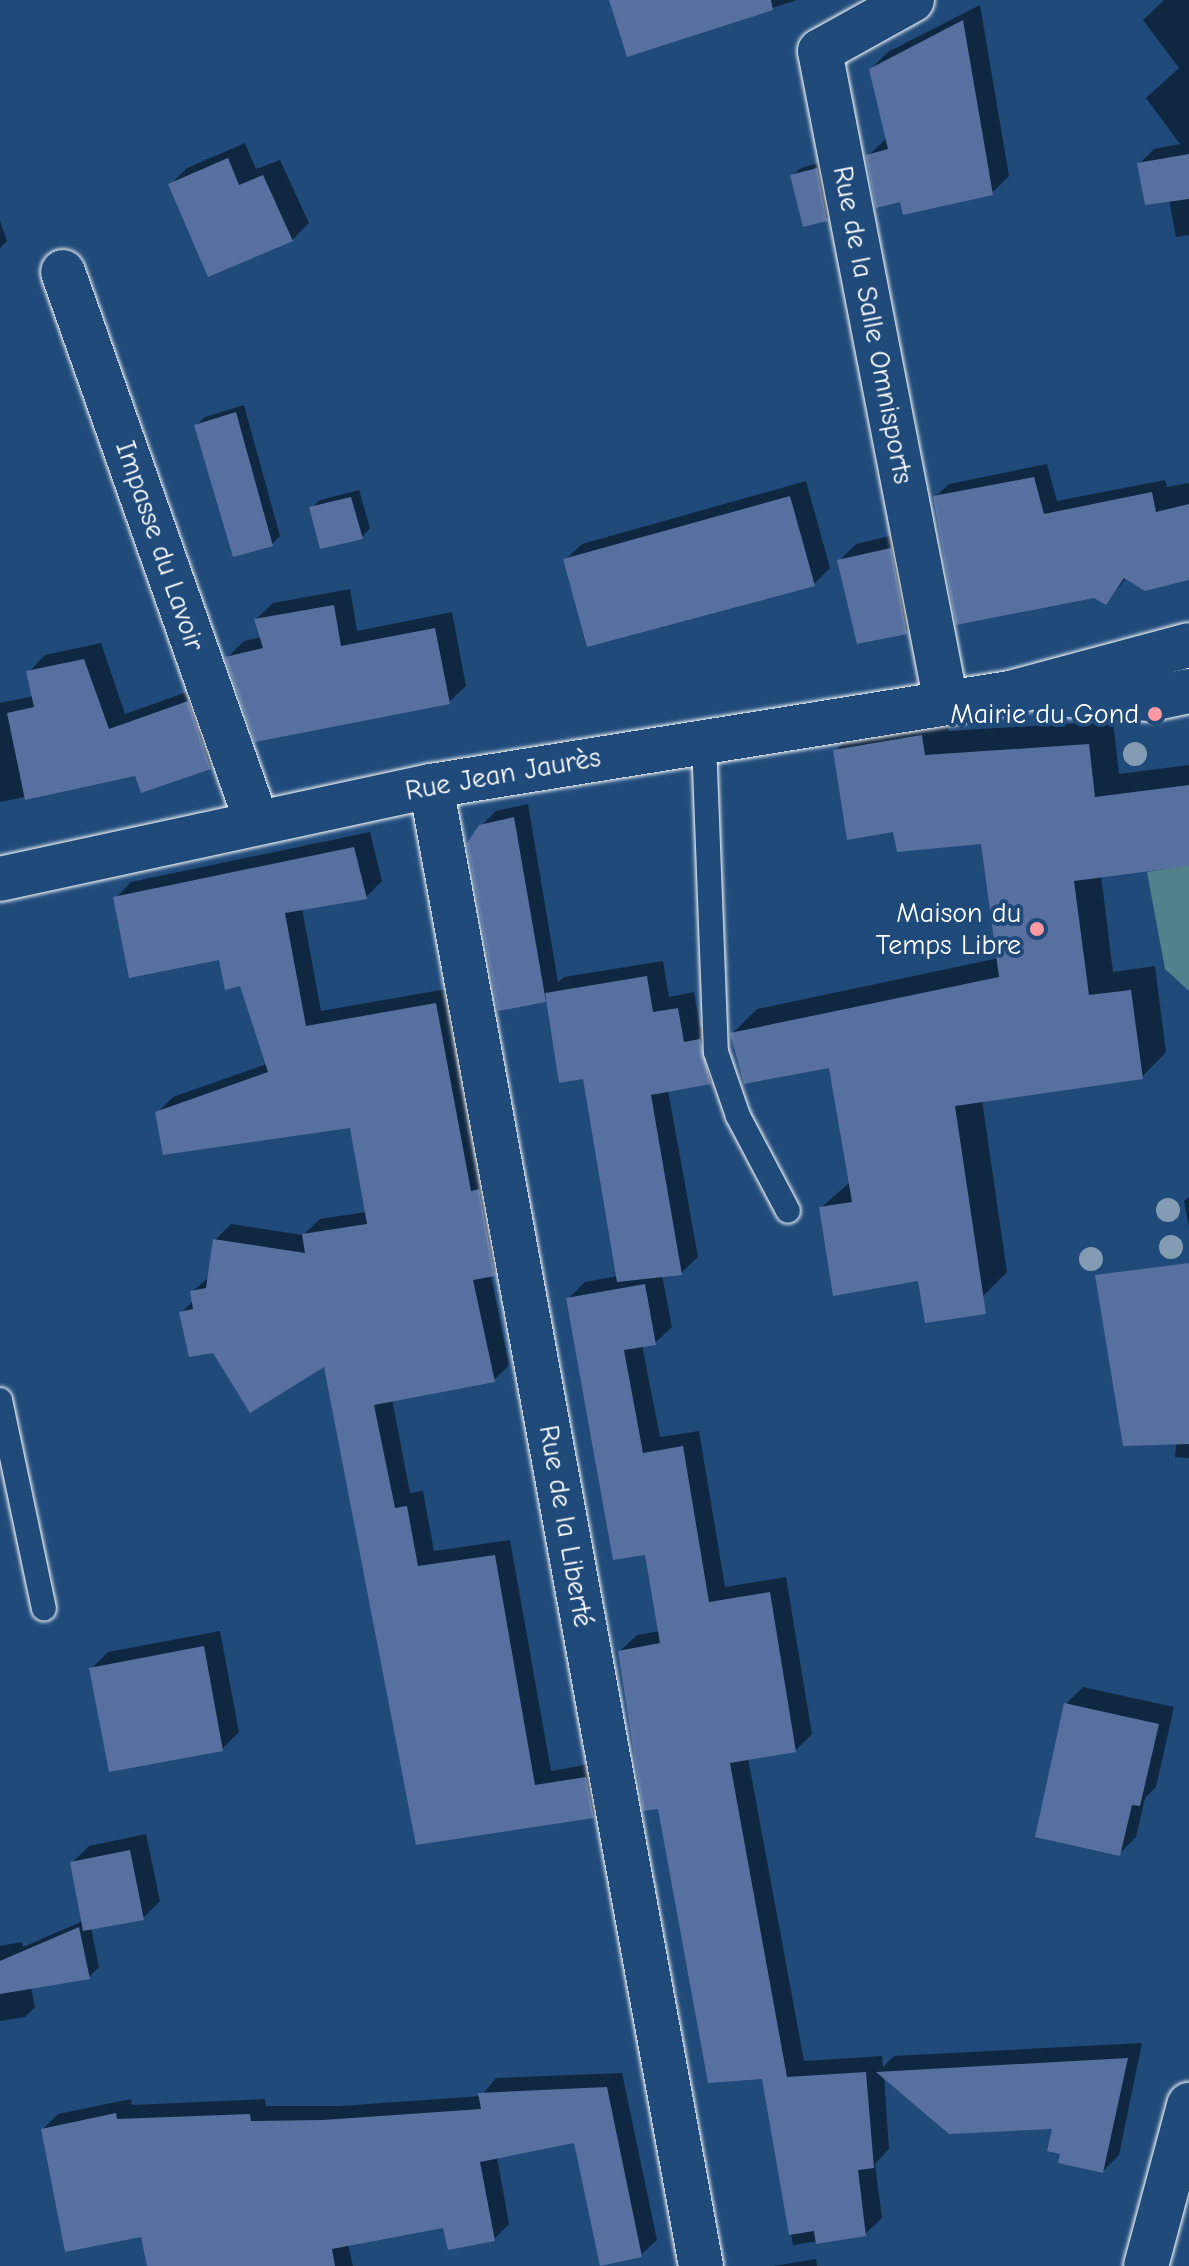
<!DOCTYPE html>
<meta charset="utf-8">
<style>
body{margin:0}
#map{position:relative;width:1189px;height:2266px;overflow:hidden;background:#1f4a7a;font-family:"Comic Neue",sans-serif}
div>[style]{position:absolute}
.green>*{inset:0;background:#51818b}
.shadow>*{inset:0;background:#0007}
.building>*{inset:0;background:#5770a0}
.roads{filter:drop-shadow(0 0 2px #fff) drop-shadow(0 0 2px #fff)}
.service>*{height:24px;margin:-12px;padding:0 12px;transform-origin:12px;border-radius:12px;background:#1f4a7a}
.minor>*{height:44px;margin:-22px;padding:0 22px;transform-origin:22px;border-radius:22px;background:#1f4a7a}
.tertiary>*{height:44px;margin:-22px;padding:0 22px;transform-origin:22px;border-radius:22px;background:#1f4a7a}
.trees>*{width:24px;height:24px;margin:-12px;border-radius:50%;background:#839cb3}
.dots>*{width:22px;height:22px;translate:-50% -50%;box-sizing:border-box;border:4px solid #1f4a7a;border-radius:50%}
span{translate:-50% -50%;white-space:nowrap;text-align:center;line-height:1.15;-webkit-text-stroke:8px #1f4a7a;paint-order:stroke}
.street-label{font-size:28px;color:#fff}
.poi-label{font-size:28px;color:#fff}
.right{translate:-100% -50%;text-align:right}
</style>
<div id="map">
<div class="green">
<i style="clip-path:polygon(1189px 865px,1189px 991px,1165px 969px,1147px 872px)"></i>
</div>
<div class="shadow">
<i style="clip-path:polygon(611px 0,797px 0,628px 54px)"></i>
<i style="clip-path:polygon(1164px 0,1189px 0,1189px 235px,1176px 237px,1169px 200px,1139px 164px,1154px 149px,1180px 144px,1146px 98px,1179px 68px,1143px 20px)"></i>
<i style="clip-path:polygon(980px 5px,1009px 176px,992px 193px,901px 199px,868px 156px,887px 138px,871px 69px,888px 52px)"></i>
<i style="clip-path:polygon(245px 143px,256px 169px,280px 160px,309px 223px,292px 240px,170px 185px,187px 168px)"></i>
<i style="clip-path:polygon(825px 161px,835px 210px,826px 219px,792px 176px,801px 168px)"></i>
<i style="clip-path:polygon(0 221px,7px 241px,0 248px)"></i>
<i style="clip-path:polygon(244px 405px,280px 536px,272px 544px,196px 425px,205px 417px)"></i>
<i style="clip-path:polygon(1047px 464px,1057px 501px,1165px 480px,1167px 487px,1189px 483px,1189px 578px,1127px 577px,1106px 603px,935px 497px,949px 484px)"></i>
<i style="clip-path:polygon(806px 481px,830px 568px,814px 584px,565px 560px,582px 544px)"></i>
<i style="clip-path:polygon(359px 490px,370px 528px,362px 537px,311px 508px,320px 500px)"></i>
<i style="clip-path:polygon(907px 532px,923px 615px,906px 632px,839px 561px,856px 544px)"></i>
<i style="clip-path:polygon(350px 589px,357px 631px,452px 612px,466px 686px,449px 702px,227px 658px,244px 641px,261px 637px,256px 619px,273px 603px)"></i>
<i style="clip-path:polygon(101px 643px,125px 714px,204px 686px,227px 750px,210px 767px,142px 791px,136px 774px,0 802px,0 703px,34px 696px,29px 672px,45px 655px)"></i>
<i style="clip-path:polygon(946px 711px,949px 731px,1113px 721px,1119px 774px,1189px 765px,1189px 863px,1101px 875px,1113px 972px,1155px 966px,1166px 1052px,1142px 1077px,982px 1100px,1007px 1272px,982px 1297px,920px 1279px,821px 1208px,850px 1182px,830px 1065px,732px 1034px,757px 1009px,999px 958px,983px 842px,895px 830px,835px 751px,859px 727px)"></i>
<i style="clip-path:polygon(528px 804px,558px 982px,564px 977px,663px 961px,669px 997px,694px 992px,700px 1027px,717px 1023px,727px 1066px,710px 1082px,668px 1090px,698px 1257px,681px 1273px,662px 1275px,672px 1327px,655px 1343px,642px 1345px,660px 1437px,699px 1431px,725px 1587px,786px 1577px,812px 1734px,795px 1751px,748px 1758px,804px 2061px,882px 2056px,883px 2067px,894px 2056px,1142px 2043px,1119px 2155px,1103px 2171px,1062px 2152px,1055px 2127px,884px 2076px,889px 2149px,875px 2164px,882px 2218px,865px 2234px,793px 2245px,763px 2077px,659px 1806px,620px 1651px,637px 1635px,660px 1631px,647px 1552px,568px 1299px,585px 1282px,618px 1276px,585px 1077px,548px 997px,545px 1000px,481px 826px,496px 811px)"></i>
<i style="clip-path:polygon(370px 832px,382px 881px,366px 897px,302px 908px,321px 1011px,452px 988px,510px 1259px,491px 1275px,509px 1365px,494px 1380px,392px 1399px,410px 1493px,423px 1491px,434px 1551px,510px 1540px,551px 1771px,602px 1762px,609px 1801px,593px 1816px,418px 1843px,326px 1364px,214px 1351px,181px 1313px,193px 1301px,192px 1292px,210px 1276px,215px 1240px,231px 1224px,303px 1235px,320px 1219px,366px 1212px,352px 1125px,157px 1113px,173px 1097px,267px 1064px,241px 984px,220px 958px,116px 898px,131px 882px)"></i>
<i style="clip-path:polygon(1189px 1197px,1189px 1227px,1184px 1201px)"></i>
<i style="clip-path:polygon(1189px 1310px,1189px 1458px,1175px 1457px)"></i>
<i style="clip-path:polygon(220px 1631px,239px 1732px,222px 1749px,91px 1669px,108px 1652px)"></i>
<i style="clip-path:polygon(1083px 1687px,1174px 1707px,1156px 1787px,1145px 1798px,1136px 1837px,1119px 1854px,1066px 1704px)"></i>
<i style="clip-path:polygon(146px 1834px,160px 1901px,143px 1918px,91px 1928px,99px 1967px,89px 1977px,31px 1987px,35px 2007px,25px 2017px,0 2021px,0 1946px,22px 1942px,23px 1947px,83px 1921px,72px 1863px,89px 1846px)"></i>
<i style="clip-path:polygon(622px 2073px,657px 2240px,641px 2255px,576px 2141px,497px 2157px,509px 2224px,494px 2239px,445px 2226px,348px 2244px,353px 2266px,149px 2266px,142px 2235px,43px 2129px,58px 2114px,131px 2099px,132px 2105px,265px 2099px,266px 2106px,340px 2106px,481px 2096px,496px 2078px)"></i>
<i style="clip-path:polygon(816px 2259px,817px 2266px,773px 2266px)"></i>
</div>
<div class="building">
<i style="clip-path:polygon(609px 0,771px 0,773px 10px,627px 57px)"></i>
<i style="clip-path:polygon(963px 20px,993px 195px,903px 215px,900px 202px,876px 208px,866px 155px,888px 149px,869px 69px)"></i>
<i style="clip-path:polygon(1189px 154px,1189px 199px,1145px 205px,1137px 163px)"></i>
<i style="clip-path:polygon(228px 158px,239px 185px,263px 175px,293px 241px,208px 277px,168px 184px)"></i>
<i style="clip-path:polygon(817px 168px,827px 221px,803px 227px,790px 175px)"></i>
<i style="clip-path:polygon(236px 412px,273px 546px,233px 557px,194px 425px)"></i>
<i style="clip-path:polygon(1034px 477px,1044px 514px,1152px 492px,1156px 512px,1189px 504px,1189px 580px,1145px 591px,1124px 578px,1106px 605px,1094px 598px,956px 625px,933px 496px)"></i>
<i style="clip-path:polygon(790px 496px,815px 586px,587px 647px,563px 559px)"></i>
<i style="clip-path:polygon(351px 497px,363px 539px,320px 549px,309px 507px)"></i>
<i style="clip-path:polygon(891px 548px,907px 634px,857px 644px,837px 560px)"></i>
<i style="clip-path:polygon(334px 605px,341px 646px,435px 628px,450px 704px,255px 742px,225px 657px,263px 648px,254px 619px)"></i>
<i style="clip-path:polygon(84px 659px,109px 729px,188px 701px,211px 769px,141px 793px,135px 776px,25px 800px,7px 713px,34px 707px,26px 671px)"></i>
<i style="clip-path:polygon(922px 735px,925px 755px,1089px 744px,1095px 797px,1189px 785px,1189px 866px,1074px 881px,1089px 995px,1131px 990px,1143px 1079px,955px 1106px,986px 1314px,925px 1323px,918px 1281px,833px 1296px,819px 1207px,852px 1202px,829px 1068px,744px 1084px,730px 1033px,999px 977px,981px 844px,897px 852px,893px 832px,847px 840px,833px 750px)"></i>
<i style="clip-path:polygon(514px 817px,546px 1002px,498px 1011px,467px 843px,479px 825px)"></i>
<i style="clip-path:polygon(354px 847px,367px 899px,285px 913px,306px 1026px,436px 1003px,471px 1191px,479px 1189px,495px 1276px,473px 1280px,495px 1382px,374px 1405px,395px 1508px,407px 1506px,418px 1566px,495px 1555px,535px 1785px,586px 1777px,594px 1818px,416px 1845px,324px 1367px,250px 1413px,213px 1353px,189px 1357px,179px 1312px,193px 1309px,190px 1291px,206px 1288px,213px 1239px,305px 1253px,302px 1234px,367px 1224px,350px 1128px,163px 1155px,155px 1112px,268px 1072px,240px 986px,225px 990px,219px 960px,129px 978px,113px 897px)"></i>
<i style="clip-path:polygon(647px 976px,653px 1012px,678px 1008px,684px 1042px,700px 1039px,711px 1084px,651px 1095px,682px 1275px,617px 1282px,583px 1079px,559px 1083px,545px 993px)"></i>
<i style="clip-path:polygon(1189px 1263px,1189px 1444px,1123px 1446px,1095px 1275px)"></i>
<i style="clip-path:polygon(645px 1284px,656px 1345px,624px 1350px,643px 1453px,683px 1446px,709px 1602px,770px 1592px,796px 1752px,730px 1763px,787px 2077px,866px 2072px,874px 2168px,858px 2170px,866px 2236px,816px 2244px,814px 2231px,789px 2235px,762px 2079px,708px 2083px,658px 1809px,643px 1811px,618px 1651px,660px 1643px,645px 1555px,613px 1560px,566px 1298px)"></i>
<i style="clip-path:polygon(204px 1646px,223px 1751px,109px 1772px,89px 1668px)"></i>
<i style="clip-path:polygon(1064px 1703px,1159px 1724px,1140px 1806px,1132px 1805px,1120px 1856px,1035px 1837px)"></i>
<i style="clip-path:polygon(130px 1850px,144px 1920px,83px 1931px,70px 1862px)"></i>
<i style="clip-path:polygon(79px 1927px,90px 1979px,0 1994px,0 1961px)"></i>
<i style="clip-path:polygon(1128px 2058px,1103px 2173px,1058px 2163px,1060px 2154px,1047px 2151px,1052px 2129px,949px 2134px,876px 2072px)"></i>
<i style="clip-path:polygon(607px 2087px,642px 2257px,600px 2266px,574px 2143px,480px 2162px,495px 2241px,448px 2250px,443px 2228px,332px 2249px,335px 2266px,147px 2266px,141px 2237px,65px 2252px,41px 2129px,116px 2113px,117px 2119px,250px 2114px,251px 2121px,323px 2120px,481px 2109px,478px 2093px)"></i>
</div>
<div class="roads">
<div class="service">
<i style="left:704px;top:742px;width:310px;rotate:87.8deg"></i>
<i style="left:716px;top:1052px;width:68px;rotate:71deg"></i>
<i style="left:738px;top:1116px;width:107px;rotate:62.2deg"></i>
<i style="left:0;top:1400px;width:213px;rotate:78.1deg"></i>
</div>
<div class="minor">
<i style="left:912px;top:0;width:105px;rotate:151deg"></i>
<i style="left:820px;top:51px;width:664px;rotate:79.06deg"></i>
<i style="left:63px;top:272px;width:581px;rotate:70.6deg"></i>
<i style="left:1049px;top:694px;width:102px;rotate:2.8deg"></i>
<i style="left:1151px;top:699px;width:39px;rotate:-12deg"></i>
<i style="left:431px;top:786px;width:1504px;rotate:79.66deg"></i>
<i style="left:0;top:879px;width:441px;rotate:-12.2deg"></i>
<i style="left:431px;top:786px;width:586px;rotate:-9.13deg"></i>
<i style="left:1010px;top:693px;width:185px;rotate:-15deg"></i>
</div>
<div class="tertiary">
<i style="left:1146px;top:2266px;width:167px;rotate:-75deg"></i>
</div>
</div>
<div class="trees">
<i style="left:1135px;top:754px"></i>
<i style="left:1168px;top:1210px"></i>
<i style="left:1171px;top:1247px"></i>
<i style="left:1091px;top:1259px"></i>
</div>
<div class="dots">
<i style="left:1155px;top:714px;background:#ff9aa2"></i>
<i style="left:1037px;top:929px;background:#ff9aa2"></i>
</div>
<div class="street-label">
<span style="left:873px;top:325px;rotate:79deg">Rue de la Salle Omnisports</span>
<span style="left:160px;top:546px;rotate:71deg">Impasse du Lavoir</span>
<span style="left:503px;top:774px;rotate:-10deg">Rue Jean Jaurès</span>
<span style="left:566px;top:1526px;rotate:80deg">Rue de la Liberté</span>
</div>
<div class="poi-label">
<span class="right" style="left:1139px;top:714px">Mairie du Gond</span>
<span class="right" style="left:1021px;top:929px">Maison du<br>Temps Libre</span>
</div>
</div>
